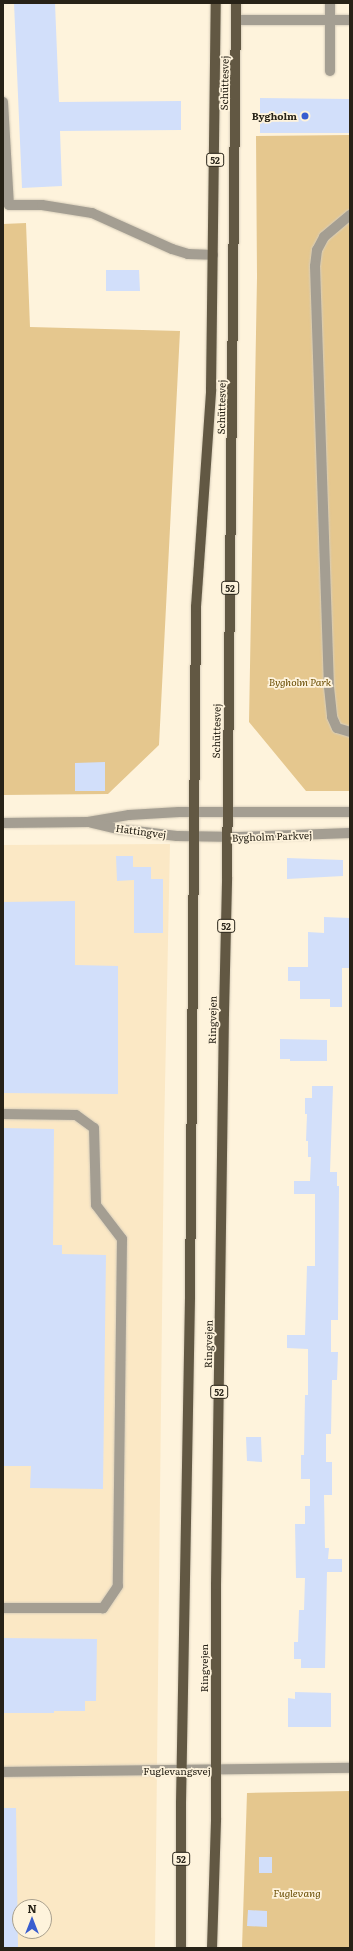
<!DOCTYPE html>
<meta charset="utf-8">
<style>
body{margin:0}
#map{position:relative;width:353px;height:1951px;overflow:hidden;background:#fef3dc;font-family:Literata,serif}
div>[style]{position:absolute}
.built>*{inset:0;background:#fbe8c5}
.green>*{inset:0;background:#e5c78e}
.building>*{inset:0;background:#d2dffa}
.roads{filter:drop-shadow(0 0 1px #d7cdb9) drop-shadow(0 0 1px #d7cdb9)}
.minor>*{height:10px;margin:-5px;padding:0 5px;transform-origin:5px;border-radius:5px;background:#a49e92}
.major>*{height:10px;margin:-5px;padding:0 5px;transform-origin:5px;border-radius:5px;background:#625843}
.dots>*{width:11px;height:11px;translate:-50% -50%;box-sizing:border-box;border:2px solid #fef3dc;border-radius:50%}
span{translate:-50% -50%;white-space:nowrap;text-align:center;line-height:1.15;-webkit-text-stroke:3.5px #fef3dc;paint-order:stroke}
.shield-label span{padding:1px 3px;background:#fef3dc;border:1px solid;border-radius:3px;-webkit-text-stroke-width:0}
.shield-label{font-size:9px;color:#272217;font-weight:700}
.street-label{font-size:10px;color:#272217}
.poi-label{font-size:10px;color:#272217;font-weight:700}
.right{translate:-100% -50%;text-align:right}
.park-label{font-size:10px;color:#684b00;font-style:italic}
.frame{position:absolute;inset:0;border:4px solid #272217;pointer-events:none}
.north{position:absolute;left:12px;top:1899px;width:40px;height:40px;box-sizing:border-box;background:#fef3dc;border:1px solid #a89f8d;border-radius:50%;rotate:0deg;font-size:11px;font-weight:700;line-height:16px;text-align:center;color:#272217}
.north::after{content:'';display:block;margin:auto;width:14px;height:18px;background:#395dcf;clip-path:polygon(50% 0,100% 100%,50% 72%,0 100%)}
</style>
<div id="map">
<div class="built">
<i style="clip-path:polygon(evenodd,170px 844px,164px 1135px,155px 1948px,3px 1948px,3px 845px,170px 844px,20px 1907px,44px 1907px,44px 1931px,20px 1931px,20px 1907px)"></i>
</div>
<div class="green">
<i style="clip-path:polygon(350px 135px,350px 791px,306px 791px,249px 722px,257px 277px,256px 136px)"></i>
<i style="clip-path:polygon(26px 223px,30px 327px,180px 331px,159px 745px,108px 794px,3px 795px,3px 224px)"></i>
<i style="clip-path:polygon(350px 1791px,350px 1948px,242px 1948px,247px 1793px)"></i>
</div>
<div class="building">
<i style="clip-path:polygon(14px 3px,55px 3px,59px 102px,181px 101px,181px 130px,60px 131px,62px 186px,22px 188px)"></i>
<i style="clip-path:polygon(260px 98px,350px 99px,350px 133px,260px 133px)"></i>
<i style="clip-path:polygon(106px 270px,139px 270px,140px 291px,106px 291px)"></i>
<i style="clip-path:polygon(105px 762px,105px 791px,75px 791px,75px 763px)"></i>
<i style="clip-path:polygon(116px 856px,133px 856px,133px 867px,151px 867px,151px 879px,163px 879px,163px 933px,134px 933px,134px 880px,117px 881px)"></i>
<i style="clip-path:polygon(287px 858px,343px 860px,343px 876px,287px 879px)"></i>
<i style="clip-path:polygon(75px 901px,75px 965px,118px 966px,118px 1094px,3px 1093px,3px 902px)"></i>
<i style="clip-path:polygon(324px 917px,350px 918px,350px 968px,342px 968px,342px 1007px,330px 1007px,330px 999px,300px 999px,300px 981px,288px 981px,288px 967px,308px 967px,308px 932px,324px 933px)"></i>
<i style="clip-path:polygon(280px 1039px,327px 1040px,327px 1061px,290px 1061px,290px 1059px,280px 1059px)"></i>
<i style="clip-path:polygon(312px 1086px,333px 1086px,330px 1172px,337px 1172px,337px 1186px,339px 1186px,338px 1320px,331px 1320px,331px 1352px,338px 1352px,337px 1380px,332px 1380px,331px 1434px,326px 1434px,326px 1462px,332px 1462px,332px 1495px,324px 1495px,325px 1548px,329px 1548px,328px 1559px,342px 1559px,342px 1572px,327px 1572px,325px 1668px,301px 1668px,301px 1659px,294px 1659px,294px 1642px,298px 1642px,299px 1610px,304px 1610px,305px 1578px,296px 1578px,295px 1524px,305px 1524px,305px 1506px,310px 1506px,310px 1479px,301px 1479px,301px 1455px,304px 1455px,305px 1395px,308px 1395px,308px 1349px,287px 1348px,287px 1335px,305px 1335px,307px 1266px,315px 1266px,315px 1194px,294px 1194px,294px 1181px,310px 1181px,311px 1157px,308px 1157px,308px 1141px,306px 1141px,307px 1114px,305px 1114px,305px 1098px,312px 1098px)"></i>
<i style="clip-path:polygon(3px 1128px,54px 1129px,53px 1245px,62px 1245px,62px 1254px,106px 1255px,103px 1489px,30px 1488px,31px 1466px,3px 1466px)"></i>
<i style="clip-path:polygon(246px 1437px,261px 1437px,262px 1462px,247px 1461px)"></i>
<i style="clip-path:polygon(3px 1638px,97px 1639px,96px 1701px,85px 1701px,85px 1711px,54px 1711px,54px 1713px,3px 1713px)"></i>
<i style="clip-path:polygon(295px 1692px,331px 1693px,331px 1727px,288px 1727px,288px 1698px,295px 1699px)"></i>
<i style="clip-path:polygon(3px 1808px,16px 1808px,18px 1948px,3px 1948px)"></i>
<i style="clip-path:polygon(259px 1857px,272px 1857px,272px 1873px,259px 1873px)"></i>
<i style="clip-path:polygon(248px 1910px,267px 1911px,267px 1927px,247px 1926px)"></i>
</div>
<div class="roads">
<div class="minor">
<i style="left:330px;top:3px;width:68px;rotate:90deg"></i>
<i style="left:237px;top:20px;width:113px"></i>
<i style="left:3px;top:102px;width:103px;rotate:86.7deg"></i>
<i style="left:9px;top:205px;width:33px"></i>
<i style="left:42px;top:205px;width:51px;rotate:9.1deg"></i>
<i style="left:92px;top:213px;width:88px;rotate:24.2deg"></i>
<i style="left:172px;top:249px;width:17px;rotate:17deg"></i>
<i style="left:188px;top:254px;width:25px;rotate:2deg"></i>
<i style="left:350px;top:215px;width:34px;rotate:140deg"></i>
<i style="left:324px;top:237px;width:15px;rotate:118deg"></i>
<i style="left:317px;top:250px;width:16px;rotate:97deg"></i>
<i style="left:315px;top:266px;width:421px;rotate:88.1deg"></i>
<i style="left:329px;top:687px;width:30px;rotate:84deg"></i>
<i style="left:332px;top:717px;width:12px;rotate:66deg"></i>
<i style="left:337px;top:728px;width:14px;rotate:17deg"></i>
<i style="left:3px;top:823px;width:85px;rotate:-0.7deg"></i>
<i style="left:88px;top:822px;width:42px;rotate:-9.7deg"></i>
<i style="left:129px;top:815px;width:50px;rotate:-3.4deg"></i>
<i style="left:179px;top:812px;width:171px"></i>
<i style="left:92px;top:823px;width:28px;rotate:13deg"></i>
<i style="left:119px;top:829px;width:58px;rotate:6.9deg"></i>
<i style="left:177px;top:836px;width:62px;rotate:0.9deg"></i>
<i style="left:239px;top:837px;width:111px;rotate:-2.1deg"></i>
<i style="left:3px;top:1114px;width:73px;rotate:0.8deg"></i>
<i style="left:76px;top:1115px;width:22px;rotate:36deg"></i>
<i style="left:94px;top:1128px;width:77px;rotate:88.5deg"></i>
<i style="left:96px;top:1205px;width:43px;rotate:52.6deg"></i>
<i style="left:122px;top:1239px;width:347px;rotate:90.7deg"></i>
<i style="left:118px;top:1586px;width:27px;rotate:124deg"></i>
<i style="left:103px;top:1608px;width:100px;rotate:180deg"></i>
<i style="left:3px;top:1772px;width:347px;rotate:-0.7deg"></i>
</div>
<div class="major">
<i style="left:181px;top:1948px;width:145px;rotate:-90deg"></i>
<i style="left:181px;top:1803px;width:505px;rotate:-88.98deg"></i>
<i style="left:190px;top:1298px;width:691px;rotate:-89.5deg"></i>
<i style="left:196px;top:607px;width:218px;rotate:-86deg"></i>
<i style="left:211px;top:390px;width:387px;rotate:-89.3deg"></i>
<i style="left:212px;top:1948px;width:130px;rotate:-88.2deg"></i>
<i style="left:216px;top:1818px;width:233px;rotate:-90deg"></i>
<i style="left:216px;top:1585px;width:571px;rotate:-89.2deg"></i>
<i style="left:224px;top:1014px;width:137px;rotate:-88.7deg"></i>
<i style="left:227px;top:877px;width:874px;rotate:-89.41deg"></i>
</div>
</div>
<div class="dots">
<i style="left:305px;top:116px;background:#395dcf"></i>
</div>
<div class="shield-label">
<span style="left:215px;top:160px">52</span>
<span style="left:230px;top:588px">52</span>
<span style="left:226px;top:926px">52</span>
<span style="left:219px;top:1392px">52</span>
<span style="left:181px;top:1859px">52</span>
</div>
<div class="street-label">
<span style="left:224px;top:83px;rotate:-89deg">Schüttesvej</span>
<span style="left:221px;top:407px;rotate:-89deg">Schüttesvej</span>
<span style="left:216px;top:731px;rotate:-89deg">Schüttesvej</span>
<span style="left:141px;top:831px;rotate:8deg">Hattingvej</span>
<span style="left:272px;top:836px;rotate:-2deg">Bygholm Parkvej</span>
<span style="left:212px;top:1020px;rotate:-89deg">Ringvejen</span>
<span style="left:208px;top:1344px;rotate:-89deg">Ringvejen</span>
<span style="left:204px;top:1668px;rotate:-90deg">Ringvejen</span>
<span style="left:177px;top:1771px">Fuglevangsvej</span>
</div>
<div class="poi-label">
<span class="right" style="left:297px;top:116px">Bygholm</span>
</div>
<div class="park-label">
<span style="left:300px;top:682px">Bygholm Park</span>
<span style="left:297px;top:1893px">Fuglevang</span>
</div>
<div class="frame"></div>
<div class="north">N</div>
</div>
